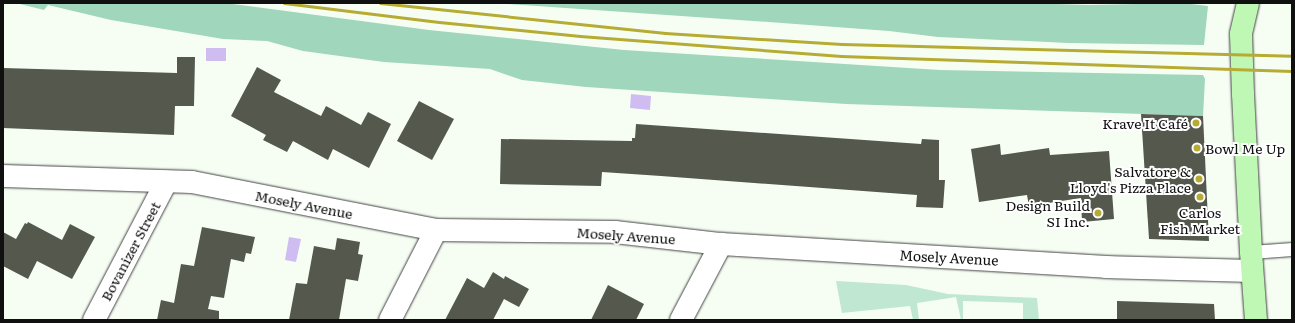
<!DOCTYPE html>
<meta charset="utf-8">
<style>
body{margin:0}
#map{position:relative;width:1295px;height:323px;overflow:hidden;background:#f6fef4;font-family:Literata,serif}
div>[style]{position:absolute}
.green>*{inset:0;background:#bfe7d1}
.forest>*{inset:0;background:#a0d6bc}
.water>*{inset:0;background:#cfbdf2}
.building>*{inset:0;background:#54584d}
.roads{filter:drop-shadow(0 0 1px #434343) drop-shadow(0 0 1px #434343)}
.service>*{height:13px;margin:-6.5px;padding:0 6.5px;transform-origin:6.5px;border-radius:6.5px;background:#fff}
.minor>*{height:22px;margin:-11px;padding:0 11px;transform-origin:11px;border-radius:11px;background:#fff}
.secondary>*{height:22px;margin:-11px;padding:0 11px;transform-origin:11px;border-radius:11px;background:#bff8b5}
.rail>*{height:3px;margin:-1.5px;padding:0 1.5px;transform-origin:1.5px;border-radius:1.5px;background:#b6ab33}
.dots>*{width:11px;height:11px;translate:-50% -50%;box-sizing:border-box;border:2px solid #fff;border-radius:50%}
span{translate:-50% -50%;white-space:nowrap;text-align:center;line-height:1.15;-webkit-text-stroke:4px #fff;paint-order:stroke}
.poi-label{font-size:14px;color:#101010}
.right{translate:-100% -50%;text-align:right}
.left{translate:0 -50%;text-align:left}
.street-label{font-size:14px;color:#101010}
.frame{position:absolute;inset:0;border:4px solid #101010;pointer-events:none}
</style>
<div id="map">
<div class="green">
<i style="clip-path:polygon(836px 281px,906px 285px,948px 294px,1037px 298px,1039px 320px,1023px 320px,1023px 303px,963px 301px,963px 318px,961px 320px,956px 297px,917px 303px,919px 320px,913px 320px,910px 306px,842px 313px)"></i>
</div>
<div class="forest">
<i style="clip-path:polygon(16px 3px,225px 3px,429px 30px,624px 50px,940px 70px,1203px 75px,1205px 79px,1203px 116px,846px 104px,586px 87px,522px 80px,490px 69px,384px 62px,303px 51px,267px 41px,223px 39px,111px 20px,48px 5px,44px 10px)"></i>
<i style="clip-path:polygon(493px 3px,1024px 3px,1089px 5px,1183px 3px,1208px 6px,1204px 45px,1068px 43px,938px 37px,889px 31px,782px 23px)"></i>
</div>
<div class="water">
<i style="clip-path:polygon(206px 48px,226px 48px,226px 61px,206px 61px)"></i>
<i style="clip-path:polygon(631px 94px,651px 96px,650px 110px,630px 108px)"></i>
<i style="clip-path:polygon(289px 237px,301px 239px,296px 262px,285px 260px)"></i>
</div>
<div class="building">
<i style="clip-path:polygon(177px 57px,195px 57px,194px 106px,175px 106px,174px 135px,3px 128px,3px 68px,177px 73px)"></i>
<i style="clip-path:polygon(257px 67px,281px 80px,274px 92px,321px 116px,326px 106px,361px 125px,368px 112px,391px 124px,369px 168px,333px 149px,328px 160px,293px 141px,287px 152px,263px 140px,266px 135px,231px 116px)"></i>
<i style="clip-path:polygon(419px 101px,454px 119px,432px 160px,397px 141px)"></i>
<i style="clip-path:polygon(1141px 114px,1203px 116px,1209px 241px,1149px 239px)"></i>
<i style="clip-path:polygon(636px 124px,921px 144px,922px 139px,939px 140px,939px 180px,945px 180px,943px 208px,916px 207px,917px 195px,661px 176px,602px 172px,601px 186px,500px 184px,501px 139px,632px 141px,632px 138px,635px 138px)"></i>
<i style="clip-path:polygon(1000px 144px,1001px 155px,1049px 148px,1050px 155px,1109px 151px,1114px 219px,1082px 222px,1081px 198px,1029px 206px,1027px 195px,979px 202px,971px 149px)"></i>
<i style="clip-path:polygon(28px 222px,62px 240px,70px 224px,95px 237px,72px 279px,37px 261px,28px 279px,3px 266px,3px 232px,16px 239px,25px 223px,27px 224px)"></i>
<i style="clip-path:polygon(202px 227px,255px 237px,251px 254px,246px 253px,244px 262px,231px 259px,224px 298px,211px 296px,208px 309px,219px 311px,219px 320px,157px 320px,161px 300px,174px 303px,181px 264px,194px 266px)"></i>
<i style="clip-path:polygon(337px 238px,360px 242px,358px 254px,363px 255px,358px 281px,346px 279px,339px 320px,289px 320px,296px 283px,307px 284px,314px 246px,335px 250px)"></i>
<i style="clip-path:polygon(493px 272px,504px 279px,505px 276px,529px 289px,519px 307px,504px 299px,493px 320px,445px 320px,467px 278px,484px 288px)"></i>
<i style="clip-path:polygon(608px 285px,644px 304px,636px 320px,591px 320px)"></i>
<i style="clip-path:polygon(1117px 301px,1214px 304px,1215px 320px,1117px 320px)"></i>
</div>
<div class="roads">
<div class="service">
<i style="left:1251px;top:252px;width:41px;rotate:-4.2deg"></i>
</div>
<div class="minor">
<i style="left:3px;top:176px;width:189px;rotate:1.8deg"></i>
<i style="left:192px;top:182px;width:249px;rotate:11.1deg"></i>
<i style="left:436px;top:230px;width:179px;rotate:0.6deg"></i>
<i style="left:615px;top:232px;width:107px;rotate:6.5deg"></i>
<i style="left:721px;top:244px;width:386px;rotate:3.4deg"></i>
<i style="left:1106px;top:267px;width:146px;rotate:1.6deg"></i>
<i style="left:94px;top:320px;width:156px;rotate:-62.4deg"></i>
<i style="left:390px;top:320px;width:101px;rotate:-62.9deg"></i>
<i style="left:681px;top:320px;width:86px;rotate:-62.2deg"></i>
</div>
<div class="secondary">
<i style="left:1248px;top:3px;width:32px;rotate:103deg"></i>
<i style="left:1241px;top:34px;width:60px;rotate:88.1deg"></i>
<i style="left:1243px;top:94px;width:158px;rotate:87.1deg"></i>
<i style="left:1251px;top:252px;width:68px;rotate:85.8deg"></i>
</div>
</div>
<div class="rail">
<i style="left:284px;top:3px;width:156px;rotate:7deg"></i>
<i style="left:439px;top:22px;width:142px;rotate:5.7deg"></i>
<i style="left:580px;top:36px;width:262px;rotate:4.4deg"></i>
<i style="left:841px;top:56px;width:451px;rotate:1.9deg"></i>
<i style="left:380px;top:3px;width:287px;rotate:6deg"></i>
<i style="left:665px;top:33px;width:177px;rotate:3.6deg"></i>
<i style="left:842px;top:44px;width:450px;rotate:1.5deg"></i>
</div>
<div class="dots">
<i style="left:1196px;top:123px;background:#b6ab33"></i>
<i style="left:1197px;top:148px;background:#b6ab33"></i>
<i style="left:1199px;top:179px;background:#b6ab33"></i>
<i style="left:1200px;top:197px;background:#b6ab33"></i>
<i style="left:1098px;top:213px;background:#b6ab33"></i>
</div>
<div class="poi-label">
<span class="right" style="left:1188px;top:123px">Krave It Café</span>
<span class="left" style="left:1205px;top:148px">Bowl Me Up</span>
<span class="right" style="left:1191px;top:179px">Salvatore &amp;<br>Lloyd's Pizza Place</span>
<span class="right" style="left:1090px;top:213px">Design Build<br>SI Inc.</span>
<span style="left:1200px;top:220px">Carlos<br>Fish Market</span>
</div>
<div class="street-label">
<span style="left:304px;top:204px;rotate:11deg">Mosely Avenue</span>
<span style="left:626px;top:235px;rotate:4deg">Mosely Avenue</span>
<span style="left:130px;top:251px;rotate:-62deg">Bovanizer Street</span>
<span style="left:949px;top:257px;rotate:3deg">Mosely Avenue</span>
</div>
<div class="frame"></div>
</div>
